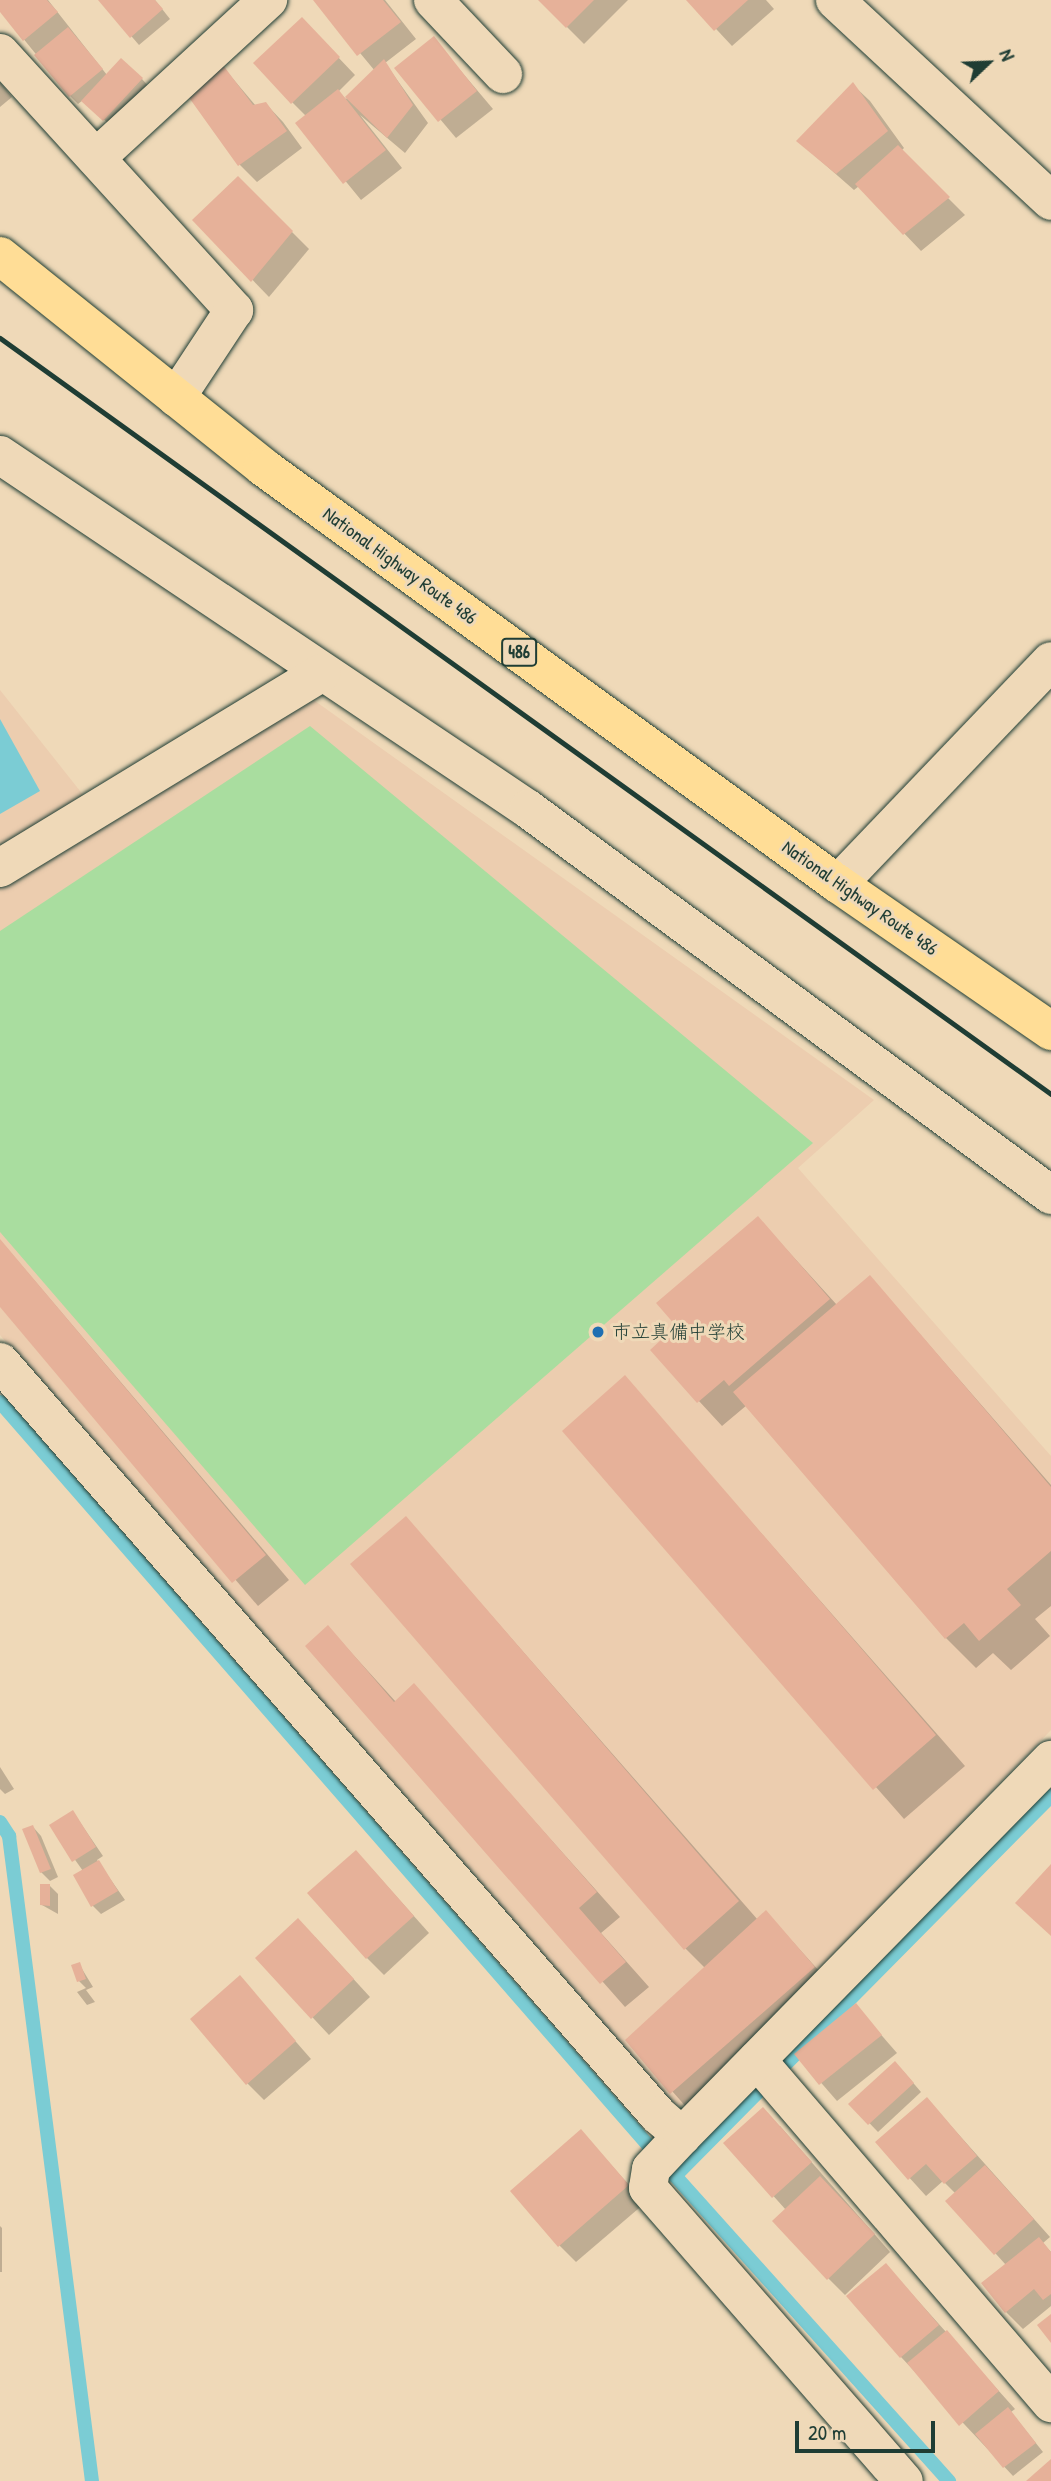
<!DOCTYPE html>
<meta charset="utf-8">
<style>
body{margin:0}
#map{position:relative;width:1051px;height:2481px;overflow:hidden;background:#efd9b8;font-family:"Patrick Hand","Klee One",sans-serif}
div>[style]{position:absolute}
.built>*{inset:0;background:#eccdaf}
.green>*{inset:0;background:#a9dd9f}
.water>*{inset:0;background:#7bccd4}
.shadow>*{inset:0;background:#0003}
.stream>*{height:14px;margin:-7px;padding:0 7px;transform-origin:7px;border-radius:7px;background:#7bccd4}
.building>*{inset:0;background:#e6b199}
.roads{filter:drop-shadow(0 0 2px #1f3d34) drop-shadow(0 0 2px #1f3d34)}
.street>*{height:38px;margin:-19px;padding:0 19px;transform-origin:19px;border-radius:19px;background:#efd9b8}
.highway>*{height:38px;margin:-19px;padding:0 19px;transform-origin:19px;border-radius:19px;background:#ffdd96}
.rail>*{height:5px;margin:-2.5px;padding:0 2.5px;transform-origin:2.5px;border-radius:2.5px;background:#1f3d34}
.dots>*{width:19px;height:19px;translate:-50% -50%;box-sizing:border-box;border:4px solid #efd9b8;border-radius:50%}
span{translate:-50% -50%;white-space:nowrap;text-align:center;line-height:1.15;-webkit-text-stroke:6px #efd9b8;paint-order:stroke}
.shield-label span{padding:2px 5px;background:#efd9b8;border:2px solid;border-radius:5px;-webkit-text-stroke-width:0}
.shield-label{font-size:18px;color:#1f3d34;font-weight:700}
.street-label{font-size:19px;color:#1f3d34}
.poi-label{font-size:19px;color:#1f3d34}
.left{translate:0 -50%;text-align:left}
.north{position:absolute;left:953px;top:28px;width:70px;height:70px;-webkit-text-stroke:5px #efd9b8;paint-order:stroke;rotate:67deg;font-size:19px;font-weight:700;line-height:28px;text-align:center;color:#1f3d34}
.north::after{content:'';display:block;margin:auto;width:24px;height:32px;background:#1f3d34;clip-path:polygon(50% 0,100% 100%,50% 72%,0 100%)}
.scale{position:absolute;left:795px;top:2421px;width:140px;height:32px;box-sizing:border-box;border:4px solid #1f3d34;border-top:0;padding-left:9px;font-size:21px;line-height:24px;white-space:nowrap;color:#1f3d34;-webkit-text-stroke:5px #efd9b8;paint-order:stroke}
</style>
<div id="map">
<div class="built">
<i style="clip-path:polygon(0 690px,84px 796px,0 846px)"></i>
<i style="clip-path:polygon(308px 696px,874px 1100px,798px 1168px,1051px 1456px,1051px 1730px,687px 2106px,668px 2106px,0 1335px,0 881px)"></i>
</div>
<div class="green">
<i style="clip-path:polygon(310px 726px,813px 1143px,305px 1585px,0 1232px,0 931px)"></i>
</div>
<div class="water">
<i style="clip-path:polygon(0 719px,40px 791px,0 814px)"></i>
</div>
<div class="shadow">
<i style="clip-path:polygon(0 0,48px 0,107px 75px,142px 79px,150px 88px,113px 128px,83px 100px,78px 104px,70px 96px,0 10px)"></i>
<i style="clip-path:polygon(100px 0,155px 0,170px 19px,139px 45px)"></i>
<i style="clip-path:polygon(316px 0,385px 0,416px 39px,385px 63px,428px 123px,405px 153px,360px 115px,402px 168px,361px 200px,298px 123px,306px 116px,292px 102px,318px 36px,355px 75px,338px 92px,346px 99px,375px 71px)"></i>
<i style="clip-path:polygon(540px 0,628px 0,584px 44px)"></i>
<i style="clip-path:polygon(689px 0,766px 0,774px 9px,732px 46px)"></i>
<i style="clip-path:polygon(433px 38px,493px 109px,456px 138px,397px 68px)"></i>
<i style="clip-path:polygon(223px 67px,256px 106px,266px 104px,283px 122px,302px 148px,257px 182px,240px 165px)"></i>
<i style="clip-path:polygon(0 82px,12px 97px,0 107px)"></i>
<i style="clip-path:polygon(853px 85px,870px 101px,904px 148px,901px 151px,965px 215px,921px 251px,859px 186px,854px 190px,798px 141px)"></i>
<i style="clip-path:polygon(238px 178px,309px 249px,269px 297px,195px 220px)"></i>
<i style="clip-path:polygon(758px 1218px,837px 1305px,870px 1277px,1051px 1485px,1051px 1606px,1035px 1619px,1050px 1636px,1011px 1670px,993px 1653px,976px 1668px,946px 1638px,747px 1405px,722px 1426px,652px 1350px,679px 1327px)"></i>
<i style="clip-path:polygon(0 1240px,289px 1580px,258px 1606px,0 1304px)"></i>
<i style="clip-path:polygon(625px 1378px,965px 1766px,904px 1819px,564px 1431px)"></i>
<i style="clip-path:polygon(406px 1518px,758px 1920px,766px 1912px,838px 1992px,695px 2117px,627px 2040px,705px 1968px,685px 1948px)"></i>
<i style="clip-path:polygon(328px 1627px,396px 1702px,414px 1686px,620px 1917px,601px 1933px,649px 1987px,625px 2007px,307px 1646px)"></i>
<i style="clip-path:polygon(0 1767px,14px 1789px,5px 1794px,0 1789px)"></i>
<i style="clip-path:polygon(73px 1812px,103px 1856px,97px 1860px,125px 1900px,101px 1914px,93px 1906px,83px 1871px,51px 1826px)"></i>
<i style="clip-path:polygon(33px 1827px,41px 1836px,58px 1877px,50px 1881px,41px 1872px)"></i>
<i style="clip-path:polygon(372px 1869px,429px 1933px,384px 1975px,367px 1958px)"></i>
<i style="clip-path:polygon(50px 1886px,58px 1894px,58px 1914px,42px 1905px)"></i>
<i style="clip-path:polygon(315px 1937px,370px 1997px,329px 2035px,257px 1958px)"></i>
<i style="clip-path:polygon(79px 1964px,93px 1987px,86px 1990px,95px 2002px,87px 2005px,77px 1992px,86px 1988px,79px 1981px)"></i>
<i style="clip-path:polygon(240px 1978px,311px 2059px,264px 2100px,247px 2083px)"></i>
<i style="clip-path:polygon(856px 2006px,897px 2053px,837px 2101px,796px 2054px)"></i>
<i style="clip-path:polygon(903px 2071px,921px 2092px,878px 2132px,851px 2104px)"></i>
<i style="clip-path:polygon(927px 2099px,1050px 2237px,1043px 2243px,1051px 2252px,1051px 2306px,1023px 2329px,1006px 2312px,1006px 2265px,948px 2201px,956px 2194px,943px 2181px,926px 2196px,877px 2142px)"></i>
<i style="clip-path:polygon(780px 2126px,890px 2252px,845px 2295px,828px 2278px,786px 2210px,726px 2143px)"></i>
<i style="clip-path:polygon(597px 2149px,645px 2203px,576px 2262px,559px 2245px)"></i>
<i style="clip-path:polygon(0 2226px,2px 2228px,2px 2272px,0 2272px)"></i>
<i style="clip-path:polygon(886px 2265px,1015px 2409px,1011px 2412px,1043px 2452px,1013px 2476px,901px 2357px)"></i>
</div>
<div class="stream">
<i style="left:0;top:1402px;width:1016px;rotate:48.91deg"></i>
<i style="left:668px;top:2168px;width:421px;rotate:48.1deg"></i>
<i style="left:0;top:1822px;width:17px;rotate:57deg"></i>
<i style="left:9px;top:1836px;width:650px;rotate:82.67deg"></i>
<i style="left:675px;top:2176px;width:535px;rotate:-45.3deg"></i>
</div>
<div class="building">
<i style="clip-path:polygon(0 0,47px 0,58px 12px,23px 41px,0 12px)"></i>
<i style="clip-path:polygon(98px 0,155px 0,163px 9px,130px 38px)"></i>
<i style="clip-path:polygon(313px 0,383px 0,401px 22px,357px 56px)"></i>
<i style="clip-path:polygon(538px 0,594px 0,566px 28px)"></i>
<i style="clip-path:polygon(686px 0,748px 0,714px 31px)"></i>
<i style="clip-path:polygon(302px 17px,340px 57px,291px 104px,253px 63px)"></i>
<i style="clip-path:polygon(68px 27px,103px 69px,69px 97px,34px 55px)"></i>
<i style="clip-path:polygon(434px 36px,477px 91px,438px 122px,394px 68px)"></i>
<i style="clip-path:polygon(121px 58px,143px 78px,103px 121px,81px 101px)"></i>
<i style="clip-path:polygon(384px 59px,413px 105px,387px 138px,345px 97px)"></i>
<i style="clip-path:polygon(223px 65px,253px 105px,266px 102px,287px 131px,238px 166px,185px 92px)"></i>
<i style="clip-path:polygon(853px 82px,888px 131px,836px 174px,796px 141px)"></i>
<i style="clip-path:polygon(338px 89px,386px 150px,343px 184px,295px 123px)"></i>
<i style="clip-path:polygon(898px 145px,950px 197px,903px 235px,855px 184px)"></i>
<i style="clip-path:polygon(238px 176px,293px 231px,251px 282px,192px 220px)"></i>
<i style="clip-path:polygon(758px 1216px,830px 1299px,729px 1386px,724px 1380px,697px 1403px,650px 1350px,676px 1326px,656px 1303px)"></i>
<i style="clip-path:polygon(0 1239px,266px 1555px,232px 1583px,0 1307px)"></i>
<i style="clip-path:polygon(870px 1275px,1051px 1487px,1051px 1551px,1007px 1589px,1021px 1605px,979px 1641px,964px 1623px,945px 1639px,733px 1392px)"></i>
<i style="clip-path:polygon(625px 1375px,936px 1735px,873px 1790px,562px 1431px)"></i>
<i style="clip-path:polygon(406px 1516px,739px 1901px,684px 1950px,350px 1564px)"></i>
<i style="clip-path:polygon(328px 1625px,394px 1702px,414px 1683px,597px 1892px,579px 1908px,626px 1962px,600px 1984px,305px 1646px)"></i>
<i style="clip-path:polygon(73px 1810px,96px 1847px,72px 1862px,49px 1825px)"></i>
<i style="clip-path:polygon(33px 1825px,51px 1869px,40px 1873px,22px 1829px)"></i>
<i style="clip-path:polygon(356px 1850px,414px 1916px,366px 1959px,307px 1893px)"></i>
<i style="clip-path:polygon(99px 1860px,118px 1891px,91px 1907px,73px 1875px)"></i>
<i style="clip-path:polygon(1051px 1864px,1051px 1936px,1015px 1903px)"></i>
<i style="clip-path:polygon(40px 1884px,50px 1884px,50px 1906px,40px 1905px)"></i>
<i style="clip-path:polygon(766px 1910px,815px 1967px,670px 2094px,625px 2040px)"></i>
<i style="clip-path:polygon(298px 1918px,354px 1979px,311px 2019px,255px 1958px)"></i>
<i style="clip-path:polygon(80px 1962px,86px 1979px,77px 1982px,71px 1965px)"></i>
<i style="clip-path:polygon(240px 1975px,296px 2041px,246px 2085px,190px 2019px)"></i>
<i style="clip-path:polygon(856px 2003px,882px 2035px,819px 2085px,794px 2054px)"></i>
<i style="clip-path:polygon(895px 2061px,914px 2083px,868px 2125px,848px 2104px)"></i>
<i style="clip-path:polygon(927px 2097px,977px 2156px,944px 2184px,926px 2164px,908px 2180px,875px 2142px)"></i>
<i style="clip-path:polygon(763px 2107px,812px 2162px,772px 2198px,723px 2143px)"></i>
<i style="clip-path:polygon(581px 2129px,629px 2185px,558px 2247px,510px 2191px)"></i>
<i style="clip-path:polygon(985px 2165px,1034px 2219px,994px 2255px,945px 2201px)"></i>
<i style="clip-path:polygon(820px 2176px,875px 2234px,827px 2280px,772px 2221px)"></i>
<i style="clip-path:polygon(1039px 2237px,1051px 2252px,1051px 2294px,1043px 2300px,1034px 2289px,1005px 2313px,981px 2283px)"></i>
<i style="clip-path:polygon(886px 2263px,939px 2325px,900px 2358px,846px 2296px)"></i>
<i style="clip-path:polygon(1051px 2314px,1051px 2343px,1037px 2325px)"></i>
<i style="clip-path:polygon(947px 2330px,999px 2391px,959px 2426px,907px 2363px)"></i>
<i style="clip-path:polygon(1008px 2407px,1036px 2443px,1003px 2468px,975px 2434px)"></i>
<i style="clip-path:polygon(1051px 2459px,1051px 2481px,1026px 2481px)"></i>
</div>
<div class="roads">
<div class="street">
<i style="left:433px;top:0;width:102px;rotate:46.6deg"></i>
<i style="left:835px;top:0;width:295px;rotate:42.9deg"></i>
<i style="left:0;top:53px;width:348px;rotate:47.7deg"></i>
<i style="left:234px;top:310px;width:105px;rotate:123.4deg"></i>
<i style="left:96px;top:158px;width:234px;rotate:-42.6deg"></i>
<i style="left:0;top:455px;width:636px;rotate:33.84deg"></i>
<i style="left:528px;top:809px;width:650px;rotate:36.43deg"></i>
<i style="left:0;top:868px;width:376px;rotate:-31.3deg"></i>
<i style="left:838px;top:884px;width:308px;rotate:-46.3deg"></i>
<i style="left:0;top:1362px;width:1000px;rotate:48.85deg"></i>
<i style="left:658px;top:2115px;width:32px;rotate:41deg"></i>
<i style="left:682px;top:2136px;width:45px;rotate:133.2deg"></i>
<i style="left:651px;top:2169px;width:19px;rotate:99deg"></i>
<i style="left:648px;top:2188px;width:389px;rotate:48.9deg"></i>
<i style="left:757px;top:2060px;width:452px;rotate:49.4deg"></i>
<i style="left:682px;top:2136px;width:527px;rotate:-45.54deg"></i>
</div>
<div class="highway">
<i style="left:0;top:256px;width:337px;rotate:38.7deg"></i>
<i style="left:263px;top:467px;width:710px;rotate:35.95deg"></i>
<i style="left:838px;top:884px;width:259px;rotate:34.6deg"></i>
</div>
</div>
<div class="rail">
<i style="left:0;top:338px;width:1295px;rotate:35.73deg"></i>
</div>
<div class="dots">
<i style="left:598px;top:1332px;background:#1f6fb2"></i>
</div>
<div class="shield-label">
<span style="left:519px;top:652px">486</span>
</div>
<div class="street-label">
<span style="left:400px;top:566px;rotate:36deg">National Highway Route 486</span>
<span style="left:860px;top:898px;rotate:35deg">National Highway Route 486</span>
</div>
<div class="poi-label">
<span class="left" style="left:612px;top:1332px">市立真備中学校</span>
</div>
<div class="north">N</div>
<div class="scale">20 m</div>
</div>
